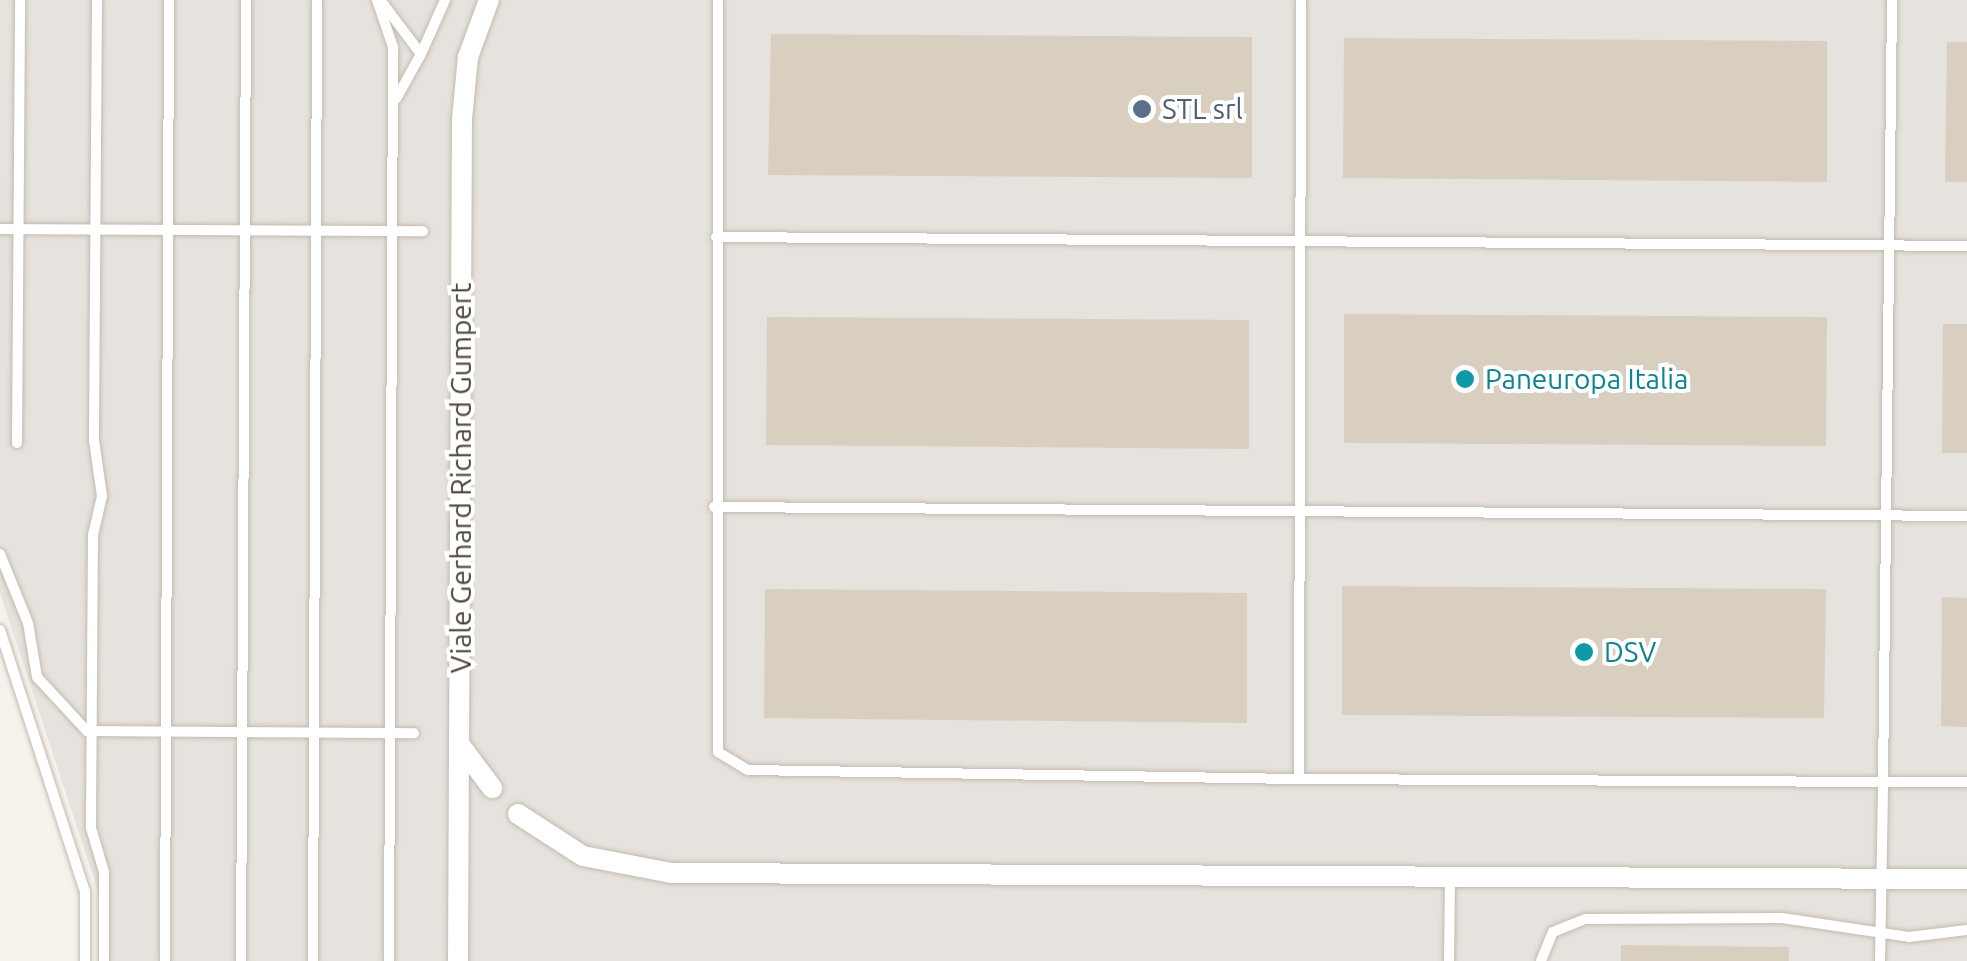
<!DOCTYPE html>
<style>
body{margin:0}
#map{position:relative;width:1967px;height:961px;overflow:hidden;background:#f6f3ec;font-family:Ubuntu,sans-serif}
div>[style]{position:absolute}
.industrial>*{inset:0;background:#e6e2dd}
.building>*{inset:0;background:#d8cfc1}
.roads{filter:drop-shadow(0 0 2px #c2bbae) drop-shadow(0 0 2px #c2bbae)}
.lane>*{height:10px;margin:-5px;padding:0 5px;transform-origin:5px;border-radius:5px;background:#fff}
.street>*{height:20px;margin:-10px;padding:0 10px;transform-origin:10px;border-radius:10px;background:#fff}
.dots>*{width:28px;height:28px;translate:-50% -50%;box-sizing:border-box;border:5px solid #fff;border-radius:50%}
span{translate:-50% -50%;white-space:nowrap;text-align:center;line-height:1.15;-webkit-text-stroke:8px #fff;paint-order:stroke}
.service-label{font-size:28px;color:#4e5e75}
.left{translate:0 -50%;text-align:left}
.culture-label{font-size:28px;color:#0d838f}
.street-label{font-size:28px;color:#4b4439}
</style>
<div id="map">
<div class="industrial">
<i style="clip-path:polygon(0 0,1967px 0,1967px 961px,98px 961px,99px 894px,0 593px)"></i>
</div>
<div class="building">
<i style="clip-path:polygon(771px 34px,1252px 37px,1252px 178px,768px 175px)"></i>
<i style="clip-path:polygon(1344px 38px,1827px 41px,1827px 182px,1343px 178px)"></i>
<i style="clip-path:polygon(1947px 42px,1967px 42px,1967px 182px,1945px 182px)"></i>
<i style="clip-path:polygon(1344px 314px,1827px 317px,1826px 446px,1344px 443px)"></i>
<i style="clip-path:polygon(767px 317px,1249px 320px,1249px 449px,766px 445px)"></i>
<i style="clip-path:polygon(1943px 324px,1967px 324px,1967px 453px,1942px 453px)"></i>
<i style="clip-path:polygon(1342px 586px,1826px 589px,1824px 718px,1342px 715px)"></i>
<i style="clip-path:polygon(765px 589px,1247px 593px,1247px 723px,764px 718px)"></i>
<i style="clip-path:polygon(1942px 597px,1967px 598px,1967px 727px,1941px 726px)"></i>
<i style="clip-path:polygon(1621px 945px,1789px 947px,1789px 961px,1621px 961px)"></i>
</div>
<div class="roads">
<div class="lane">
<i style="left:97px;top:0;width:440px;rotate:90.4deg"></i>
<i style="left:94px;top:440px;width:57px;rotate:81.9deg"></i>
<i style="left:102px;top:496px;width:39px;rotate:103deg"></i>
<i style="left:93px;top:534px;width:294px;rotate:90.4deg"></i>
<i style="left:91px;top:828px;width:46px;rotate:73.5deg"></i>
<i style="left:104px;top:872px;width:89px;rotate:90deg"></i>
<i style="left:377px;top:0;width:50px;rotate:71.2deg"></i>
<i style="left:393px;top:47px;width:914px;rotate:90.25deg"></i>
<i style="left:718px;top:0;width:752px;rotate:90deg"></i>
<i style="left:718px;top:752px;width:35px;rotate:31deg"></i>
<i style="left:748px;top:770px;width:551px;rotate:0.94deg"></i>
<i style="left:1299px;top:779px;width:779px;rotate:-89.85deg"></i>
<i style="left:381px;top:1px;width:66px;rotate:53deg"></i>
<i style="left:421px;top:54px;width:51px;rotate:119.1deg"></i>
<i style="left:421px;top:54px;width:59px;rotate:-66deg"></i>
<i style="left:0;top:229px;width:423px;rotate:0.3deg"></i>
<i style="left:716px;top:237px;width:1251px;rotate:0.41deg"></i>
<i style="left:17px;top:443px;width:443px;rotate:-89.6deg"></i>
<i style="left:714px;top:507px;width:1253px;rotate:0.41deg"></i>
<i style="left:0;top:554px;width:74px;rotate:67.9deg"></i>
<i style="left:28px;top:623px;width:55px;rotate:80.5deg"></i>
<i style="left:37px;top:677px;width:74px;rotate:47.2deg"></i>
<i style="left:87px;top:731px;width:327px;rotate:0.4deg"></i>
<i style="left:0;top:630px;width:274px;rotate:72deg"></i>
<i style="left:85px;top:891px;width:70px;rotate:90deg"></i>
<i style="left:1299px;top:779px;width:584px;rotate:0.29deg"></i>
<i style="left:1883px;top:782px;width:782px;rotate:-89.34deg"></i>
<i style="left:165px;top:961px;width:961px;rotate:-89.76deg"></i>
<i style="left:241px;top:961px;width:961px;rotate:-89.7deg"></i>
<i style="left:313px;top:961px;width:961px;rotate:-89.76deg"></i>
<i style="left:1449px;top:961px;width:84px;rotate:-89.3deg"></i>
<i style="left:1541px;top:961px;width:31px;rotate:-68deg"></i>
<i style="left:1553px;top:932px;width:35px;rotate:-22deg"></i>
<i style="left:1586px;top:919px;width:196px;rotate:-0.3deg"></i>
<i style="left:1782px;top:918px;width:128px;rotate:8.5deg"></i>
<i style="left:1909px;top:937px;width:58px;rotate:-6.9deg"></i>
<i style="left:1880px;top:961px;width:179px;rotate:-89deg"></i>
<i style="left:1883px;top:782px;width:84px"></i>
</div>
<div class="street">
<i style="left:460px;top:745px;width:54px;rotate:53.3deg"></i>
<i style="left:518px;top:814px;width:77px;rotate:32.9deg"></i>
<i style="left:583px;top:856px;width:90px;rotate:10.9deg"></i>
<i style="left:671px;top:873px;width:1296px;rotate:0.27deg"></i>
<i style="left:458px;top:961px;width:842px;rotate:-89.73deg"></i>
<i style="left:462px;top:119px;width:62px;rotate:-84.5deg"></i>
<i style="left:468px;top:57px;width:61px;rotate:-69.8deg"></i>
</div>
</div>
<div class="dots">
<i style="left:1142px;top:109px;background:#5c6f8a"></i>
<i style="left:1465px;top:379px;background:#0f9aa8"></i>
<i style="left:1584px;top:652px;background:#0f9aa8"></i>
</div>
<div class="service-label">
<span class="left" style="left:1162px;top:109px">STL srl</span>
</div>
<div class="culture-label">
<span class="left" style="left:1485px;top:379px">Paneuropa Italia</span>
<span class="left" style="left:1604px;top:652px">DSV</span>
</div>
<div class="street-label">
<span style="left:461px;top:478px;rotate:-90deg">Viale Gerhard Richard Gumpert</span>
</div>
</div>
